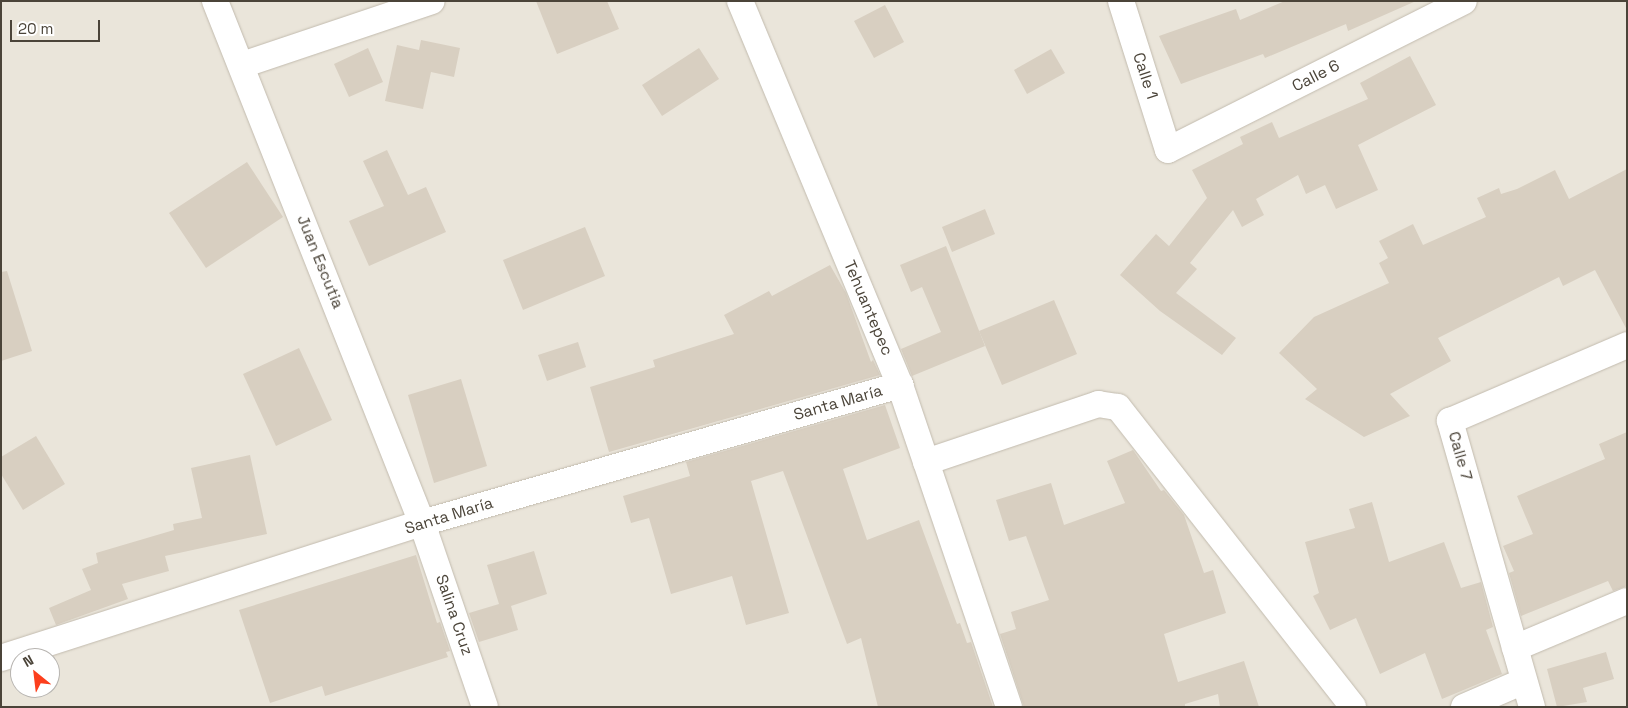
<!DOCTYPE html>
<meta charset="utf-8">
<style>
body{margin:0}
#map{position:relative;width:1628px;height:708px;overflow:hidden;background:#f6f3ec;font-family:"Space Grotesk",sans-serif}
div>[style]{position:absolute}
.residential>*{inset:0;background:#eae5da}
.building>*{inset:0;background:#d8cfc1}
.roads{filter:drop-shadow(0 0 1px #c2bbae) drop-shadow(0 0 1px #c2bbae)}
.minor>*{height:26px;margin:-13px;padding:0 13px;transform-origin:13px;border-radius:13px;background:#fff}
span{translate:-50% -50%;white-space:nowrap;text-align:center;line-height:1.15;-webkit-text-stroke:4px #fff;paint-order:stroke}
.street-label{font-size:16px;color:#4b4439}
.frame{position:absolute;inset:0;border:2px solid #4b4439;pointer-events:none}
.north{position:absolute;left:10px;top:648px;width:50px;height:50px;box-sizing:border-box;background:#fff;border:1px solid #b7b4b0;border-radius:50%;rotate:331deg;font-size:14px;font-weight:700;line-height:20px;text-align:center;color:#4b4439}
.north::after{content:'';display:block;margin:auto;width:18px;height:22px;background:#fc3f1d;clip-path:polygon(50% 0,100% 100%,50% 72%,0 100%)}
.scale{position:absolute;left:10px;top:20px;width:90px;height:22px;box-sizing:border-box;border:2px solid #4b4439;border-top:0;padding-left:6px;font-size:15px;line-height:18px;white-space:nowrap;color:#4b4439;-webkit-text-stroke:4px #fff;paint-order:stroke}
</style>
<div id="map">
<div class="residential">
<i style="clip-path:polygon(evenodd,1px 1px,1627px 1px,1627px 707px,1px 707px,1px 1px,20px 658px,50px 658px,50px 688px,20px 688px,20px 658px)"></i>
</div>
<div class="building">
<i style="clip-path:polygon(536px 1px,607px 1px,619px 29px,557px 54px)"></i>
<i style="clip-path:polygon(1285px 1px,1416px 1px,1348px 31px,1346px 24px,1265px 58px,1263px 54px,1181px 84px,1159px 36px,1236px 9px,1240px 20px)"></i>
<i style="clip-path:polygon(885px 5px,904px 42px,874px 58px,854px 21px)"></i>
<i style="clip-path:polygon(421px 40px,460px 48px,454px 77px,431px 72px,423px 109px,385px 101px,397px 45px,419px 50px)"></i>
<i style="clip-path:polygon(368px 48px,383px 82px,349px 97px,334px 64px)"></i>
<i style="clip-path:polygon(699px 48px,719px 79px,662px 116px,642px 85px)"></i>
<i style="clip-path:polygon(1051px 49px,1065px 73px,1027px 94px,1014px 70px)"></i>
<i style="clip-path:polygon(1410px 56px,1436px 105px,1358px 145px,1378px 190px,1336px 209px,1325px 185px,1306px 194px,1298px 175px,1256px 199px,1264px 215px,1242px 227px,1233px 210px,1190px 263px,1197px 269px,1176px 293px,1236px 338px,1222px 355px,1160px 311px,1120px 275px,1156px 234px,1169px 246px,1207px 198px,1192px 170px,1243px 144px,1240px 137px,1272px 122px,1279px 138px,1368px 99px,1360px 83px)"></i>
<i style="clip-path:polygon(387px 150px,408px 195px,426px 187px,446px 232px,369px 266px,349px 221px,384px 206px,363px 161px)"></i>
<i style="clip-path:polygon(247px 162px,283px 217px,206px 268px,169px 213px)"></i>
<i style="clip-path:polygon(1627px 169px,1627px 330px,1595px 270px,1563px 286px,1559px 277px,1438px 338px,1451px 361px,1390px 394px,1410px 416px,1364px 437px,1305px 399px,1317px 389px,1279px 353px,1314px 317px,1389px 283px,1379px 263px,1388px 258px,1379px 241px,1413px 224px,1423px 245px,1486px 217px,1477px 198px,1499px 188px,1501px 194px,1517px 189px,1555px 170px,1569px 199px)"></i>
<i style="clip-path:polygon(985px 209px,995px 234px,952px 252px,942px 227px)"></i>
<i style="clip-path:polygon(585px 227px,605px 276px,523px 310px,503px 260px)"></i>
<i style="clip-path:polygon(946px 246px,985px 346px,912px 376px,901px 349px,941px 332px,922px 287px,911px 292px,900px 265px)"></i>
<i style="clip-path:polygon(830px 265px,846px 293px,871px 362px,873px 360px,880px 375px,609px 452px,590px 387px,655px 367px,653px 360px,734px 334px,724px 315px,769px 291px,772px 296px)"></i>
<i style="clip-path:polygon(7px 271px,32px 351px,1px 361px,1px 272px)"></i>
<i style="clip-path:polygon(1054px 300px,1077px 354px,1002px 385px,979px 331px)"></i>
<i style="clip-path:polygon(578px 342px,586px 367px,547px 381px,538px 355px)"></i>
<i style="clip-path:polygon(299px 348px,332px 420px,276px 446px,243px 374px)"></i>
<i style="clip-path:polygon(461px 379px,487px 466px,434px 483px,408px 395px)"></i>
<i style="clip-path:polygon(885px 405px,900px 448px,843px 469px,867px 540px,919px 520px,957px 624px,960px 623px,967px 643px,971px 642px,993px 707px,878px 707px,861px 638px,847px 644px,783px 471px,751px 481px,789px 613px,746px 625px,732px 576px,671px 594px,649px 518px,631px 523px,623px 496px,690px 476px,686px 462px)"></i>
<i style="clip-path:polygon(1627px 432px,1627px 586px,1613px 591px,1608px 581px,1521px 616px,1509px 573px,1514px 571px,1503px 546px,1533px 534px,1517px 496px,1605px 459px,1599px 444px)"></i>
<i style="clip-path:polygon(36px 436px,65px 484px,23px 510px,1px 474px,1px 457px)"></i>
<i style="clip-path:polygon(1133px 450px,1161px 491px,1164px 490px,1184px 515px,1204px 573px,1213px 570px,1226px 613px,1164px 634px,1178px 682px,1244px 661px,1259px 707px,1220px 707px,1218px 694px,1185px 704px,1185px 707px,1024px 707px,1000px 634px,1016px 629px,1011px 612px,1049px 600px,1026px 536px,1009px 541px,996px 500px,1051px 483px,1064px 525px,1125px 503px,1107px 461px)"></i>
<i style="clip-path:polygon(250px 455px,267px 534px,165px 556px,169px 571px,122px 584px,128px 599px,56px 625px,49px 608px,91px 590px,82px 569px,98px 563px,96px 553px,174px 530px,173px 524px,202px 518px,191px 468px)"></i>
<i style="clip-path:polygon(1372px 502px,1389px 562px,1444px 542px,1461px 588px,1481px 582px,1493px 627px,1486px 630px,1502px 674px,1442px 699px,1425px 653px,1380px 674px,1356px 618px,1330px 630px,1313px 596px,1319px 593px,1305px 542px,1355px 528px,1349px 509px)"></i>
<i style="clip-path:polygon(534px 551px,547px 594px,511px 606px,518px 630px,479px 642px,469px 613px,499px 604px,487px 565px)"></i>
<i style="clip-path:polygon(416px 555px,437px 623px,440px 622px,450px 651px,446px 652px,448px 657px,325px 696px,322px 686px,270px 703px,239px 610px)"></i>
<i style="clip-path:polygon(1606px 652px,1614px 679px,1583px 688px,1587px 702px,1557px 707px,1547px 669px)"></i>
</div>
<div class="roads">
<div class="minor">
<i style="left:215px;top:1px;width:562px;rotate:68.37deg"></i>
<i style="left:422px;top:523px;width:194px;rotate:71.1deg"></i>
<i style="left:740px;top:1px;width:416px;rotate:67.4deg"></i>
<i style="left:900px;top:385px;width:340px;rotate:71.3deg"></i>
<i style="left:1121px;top:1px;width:156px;rotate:72.5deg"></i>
<i style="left:1168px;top:150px;width:331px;rotate:-26.7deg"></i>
<i style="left:242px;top:65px;width:200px;rotate:-18.6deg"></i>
<i style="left:926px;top:462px;width:182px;rotate:-18.6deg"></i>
<i style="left:1098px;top:404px;width:20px;rotate:9deg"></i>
<i style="left:1118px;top:407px;width:381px;rotate:51.9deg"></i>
<i style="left:1515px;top:648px;width:121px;rotate:-22.8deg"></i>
<i style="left:1px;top:658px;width:442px;rotate:-17.8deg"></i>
<i style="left:422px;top:523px;width:498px;rotate:-16.1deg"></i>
<i style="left:1464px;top:707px;width:65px;rotate:-23.4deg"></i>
<i style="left:1532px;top:707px;width:298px;rotate:-106deg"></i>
<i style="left:1450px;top:421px;width:193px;rotate:-23.2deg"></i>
</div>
</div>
<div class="street-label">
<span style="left:1145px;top:76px;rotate:72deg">Calle 1</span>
<span style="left:1316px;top:76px;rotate:-27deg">Calle 6</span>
<span style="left:320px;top:262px;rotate:68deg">Juan Escutia</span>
<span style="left:868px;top:308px;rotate:67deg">Tehuantepec</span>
<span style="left:838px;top:403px;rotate:-16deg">Santa María</span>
<span style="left:1460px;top:456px;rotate:74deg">Calle 7</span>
<span style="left:449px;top:516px;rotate:-17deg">Santa María</span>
<span style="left:454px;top:615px;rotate:71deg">Salina Cruz</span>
</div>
<div class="frame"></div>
<div class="north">N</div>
<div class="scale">20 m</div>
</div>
